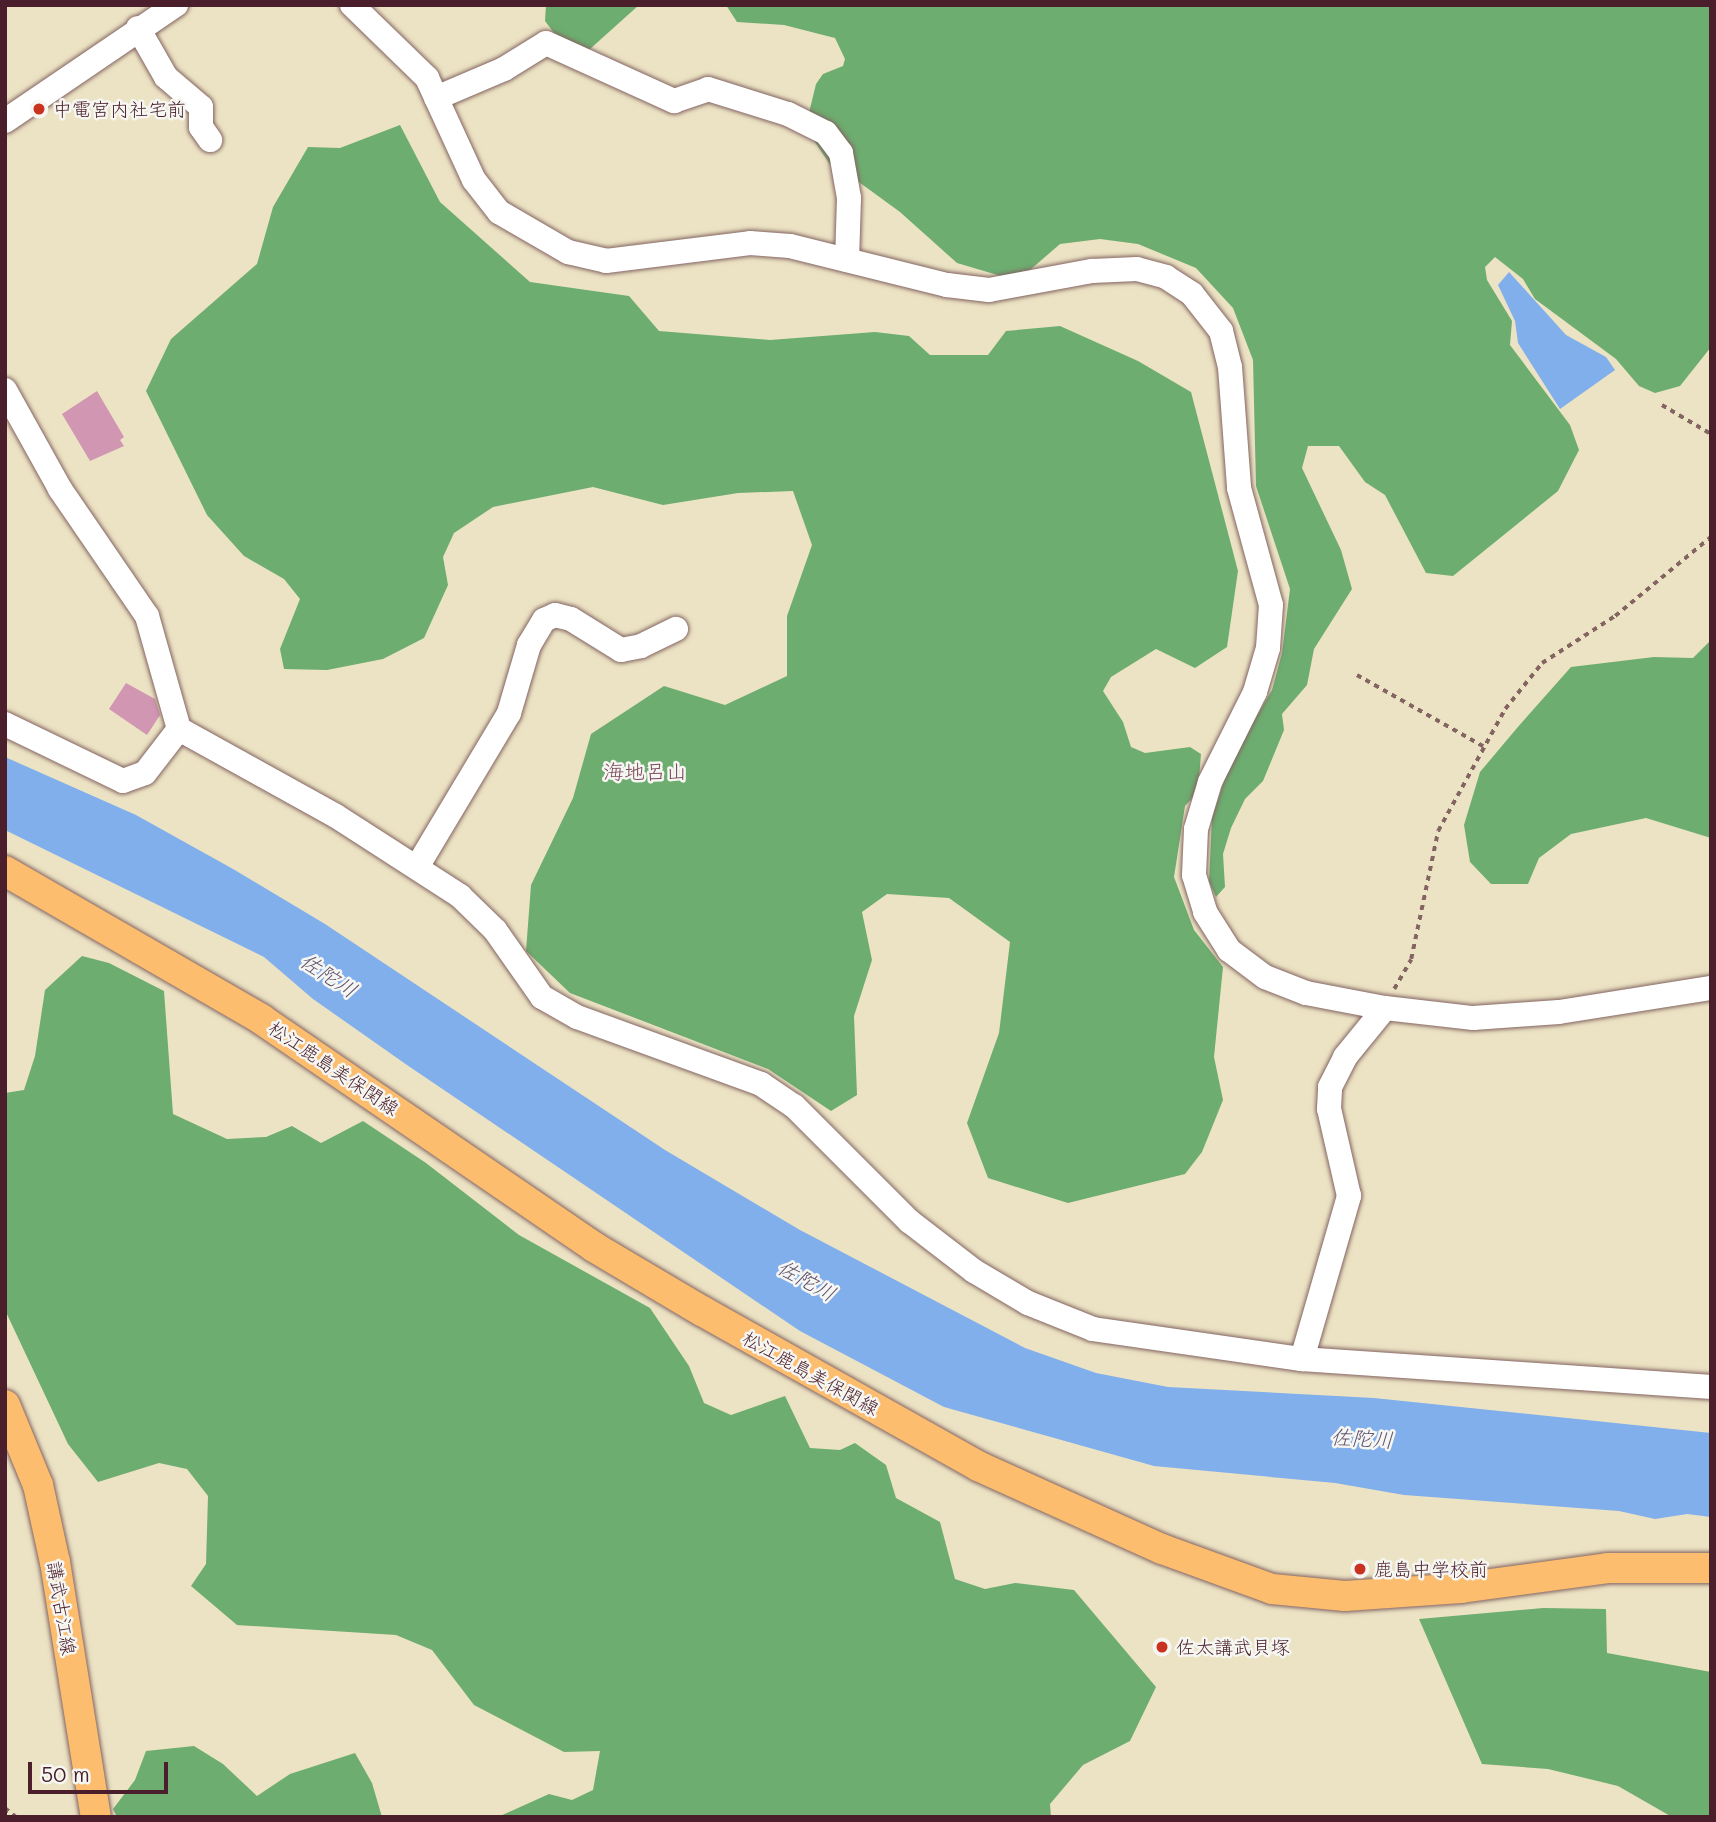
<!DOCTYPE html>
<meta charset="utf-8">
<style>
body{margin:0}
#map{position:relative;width:1716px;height:1822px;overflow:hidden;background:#ece3c4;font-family:Mali,"Klee One",sans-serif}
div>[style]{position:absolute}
.forest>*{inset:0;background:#6dad70}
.water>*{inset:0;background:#80afeb}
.building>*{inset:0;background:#d196b2}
.path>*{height:3.5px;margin-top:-1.75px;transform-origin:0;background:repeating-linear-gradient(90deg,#836461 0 5px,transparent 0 10px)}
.roads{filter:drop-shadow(0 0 2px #836461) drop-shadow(0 0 2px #836461)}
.minor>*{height:24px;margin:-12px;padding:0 12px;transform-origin:12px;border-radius:12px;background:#fff}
.major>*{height:30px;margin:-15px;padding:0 15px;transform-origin:15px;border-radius:15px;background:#fcbd6f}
.dots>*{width:19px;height:19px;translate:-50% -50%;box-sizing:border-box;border:4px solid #f6f6f2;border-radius:50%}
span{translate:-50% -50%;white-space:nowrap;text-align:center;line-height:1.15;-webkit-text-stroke:5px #f6f6f2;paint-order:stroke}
.poi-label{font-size:19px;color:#4a1f2b}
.left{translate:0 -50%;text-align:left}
.street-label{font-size:19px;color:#4a1f2b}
.neighbourhood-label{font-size:21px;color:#79495a}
.water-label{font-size:21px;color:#5d516e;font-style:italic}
.frame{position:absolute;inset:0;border:7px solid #4a1f2b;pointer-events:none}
.scale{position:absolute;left:28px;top:1762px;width:140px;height:32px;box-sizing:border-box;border:4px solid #4a1f2b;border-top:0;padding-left:9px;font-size:21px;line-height:24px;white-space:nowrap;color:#4a1f2b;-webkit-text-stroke:5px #f6f6f2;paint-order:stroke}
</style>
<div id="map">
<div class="forest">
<i style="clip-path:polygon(546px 5px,639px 5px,590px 49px,579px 51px,554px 33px,545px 21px)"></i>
<i style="clip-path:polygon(726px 5px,1711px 5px,1711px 347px,1680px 386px,1655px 393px,1639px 386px,1616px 359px,1535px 299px,1523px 279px,1495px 257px,1485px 267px,1487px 280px,1512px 321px,1510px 345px,1570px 425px,1579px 450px,1558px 491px,1453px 576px,1426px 573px,1385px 495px,1365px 482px,1339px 446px,1308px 446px,1302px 468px,1341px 550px,1352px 589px,1314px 649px,1307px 685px,1282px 714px,1284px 730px,1263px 781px,1245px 799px,1231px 828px,1223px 854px,1225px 887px,1216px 897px,1209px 881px,1212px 818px,1231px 760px,1272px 690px,1282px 653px,1290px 589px,1256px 486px,1253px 360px,1233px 308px,1196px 268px,1138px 244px,1100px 239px,1060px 244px,1030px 270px,1001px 276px,957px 263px,900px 212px,852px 177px,835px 172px,811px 136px,807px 121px,816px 84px,823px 74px,843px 66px,845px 59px,835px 38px,784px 25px,737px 22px)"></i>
<i style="clip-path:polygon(400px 125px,440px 202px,530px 282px,629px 296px,659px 331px,770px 340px,875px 332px,909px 336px,930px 355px,988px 355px,1006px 331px,1060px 326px,1138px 361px,1191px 392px,1238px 571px,1227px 647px,1195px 668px,1156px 649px,1111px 677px,1103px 691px,1123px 722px,1131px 747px,1145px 753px,1190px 747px,1201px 754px,1198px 792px,1185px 806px,1174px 877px,1194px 930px,1223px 967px,1214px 1057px,1223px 1100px,1202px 1152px,1185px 1174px,1068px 1203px,988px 1178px,967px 1123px,999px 1033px,1010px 942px,949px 898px,887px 894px,862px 912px,872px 960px,854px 1016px,857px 1095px,831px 1111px,768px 1069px,570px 993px,526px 951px,531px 885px,573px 798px,591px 734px,664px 686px,725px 705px,787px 676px,787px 616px,812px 545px,793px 491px,738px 493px,663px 505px,593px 487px,493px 507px,454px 533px,443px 557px,448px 585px,424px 638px,383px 659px,327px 670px,284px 669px,280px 649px,300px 599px,284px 579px,244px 556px,207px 515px,146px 391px,171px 339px,257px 264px,273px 207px,308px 147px,340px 148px)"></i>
<i style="clip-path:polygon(1711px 640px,1711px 838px,1646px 818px,1571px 834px,1539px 858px,1528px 884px,1491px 884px,1470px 862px,1464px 825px,1480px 772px,1517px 728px,1571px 667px,1654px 657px,1693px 658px)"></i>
<i style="clip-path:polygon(82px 956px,109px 963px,164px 991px,173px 1114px,227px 1139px,266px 1137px,292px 1126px,321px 1143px,363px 1121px,426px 1163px,519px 1235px,650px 1308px,689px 1366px,704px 1403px,731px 1415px,785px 1396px,810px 1448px,840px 1450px,855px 1443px,886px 1465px,896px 1498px,940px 1522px,955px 1579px,985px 1589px,1015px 1583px,1074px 1590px,1156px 1687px,1130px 1741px,1083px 1765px,1050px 1804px,1051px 1817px,498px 1817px,549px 1794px,572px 1800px,593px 1790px,600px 1751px,564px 1752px,474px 1705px,432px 1650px,396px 1635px,237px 1625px,191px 1586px,206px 1564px,208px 1496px,187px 1469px,159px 1463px,98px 1482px,68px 1444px,5px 1310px,5px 1093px,24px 1090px,35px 1056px,45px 990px)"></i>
<i style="clip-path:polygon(1543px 1608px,1606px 1609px,1607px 1653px,1711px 1672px,1711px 1817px,1672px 1817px,1618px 1786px,1548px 1769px,1482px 1764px,1419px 1619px)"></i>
<i style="clip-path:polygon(194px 1746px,223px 1764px,257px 1796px,290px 1774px,355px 1753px,372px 1783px,382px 1817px,117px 1817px,113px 1809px,135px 1780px,146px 1751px)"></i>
</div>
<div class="water">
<i style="clip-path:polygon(1509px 272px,1566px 335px,1606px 357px,1615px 370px,1560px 409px,1518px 343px,1515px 321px,1498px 285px)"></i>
<i style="clip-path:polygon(5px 757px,136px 815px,233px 869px,325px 924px,665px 1150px,800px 1230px,1025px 1348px,1096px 1373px,1168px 1387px,1374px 1398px,1711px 1433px,1711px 1517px,1687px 1514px,1655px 1519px,1619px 1511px,1404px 1495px,1335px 1483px,1154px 1466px,944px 1407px,800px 1331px,407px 1065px,313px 999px,264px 957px,5px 830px)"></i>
</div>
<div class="building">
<i style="clip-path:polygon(97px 391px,124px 437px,120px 440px,124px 446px,90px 461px,62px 414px)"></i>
<i style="clip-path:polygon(126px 683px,155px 699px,160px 715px,147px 735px,109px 709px)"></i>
</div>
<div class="path">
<i style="left:1662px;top:405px;width:57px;rotate:30.6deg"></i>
<i style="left:1357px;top:675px;width:145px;rotate:29.4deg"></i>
<i style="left:1394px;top:989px;width:34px;rotate:-60deg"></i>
<i style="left:1411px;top:959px;width:131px;rotate:-78.1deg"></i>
<i style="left:1438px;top:831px;width:139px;rotate:-61.2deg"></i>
<i style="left:1505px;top:709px;width:59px;rotate:-51.2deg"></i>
<i style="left:1542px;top:663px;width:87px;rotate:-32.8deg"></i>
<i style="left:1615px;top:616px;width:124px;rotate:-39.5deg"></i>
<i style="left:5px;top:1808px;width:14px;rotate:39deg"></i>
</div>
<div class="roads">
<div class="minor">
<i style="left:352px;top:5px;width:105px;rotate:44.2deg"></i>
<i style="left:427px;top:78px;width:112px;rotate:65.3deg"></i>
<i style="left:474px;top:180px;width:41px;rotate:52deg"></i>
<i style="left:499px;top:212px;width:80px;rotate:30.1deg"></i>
<i style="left:568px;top:252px;width:39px;rotate:13deg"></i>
<i style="left:606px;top:261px;width:145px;rotate:-7.1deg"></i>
<i style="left:750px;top:243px;width:40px;rotate:4.3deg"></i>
<i style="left:790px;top:246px;width:162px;rotate:14deg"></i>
<i style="left:947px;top:285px;width:42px;rotate:6.8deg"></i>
<i style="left:989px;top:290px;width:105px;rotate:-10.5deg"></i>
<i style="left:1092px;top:271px;width:45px;rotate:-2.5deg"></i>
<i style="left:1137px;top:269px;width:30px;rotate:15deg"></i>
<i style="left:1166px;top:277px;width:31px;rotate:33deg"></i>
<i style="left:1192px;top:294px;width:47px;rotate:51.9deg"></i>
<i style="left:1221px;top:331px;width:37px;rotate:76deg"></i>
<i style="left:1230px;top:367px;width:121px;rotate:85.7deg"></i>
<i style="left:1239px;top:488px;width:121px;rotate:74.7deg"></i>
<i style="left:1271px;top:605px;width:43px;rotate:94deg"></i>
<i style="left:1268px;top:648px;width:46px;rotate:106.5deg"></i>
<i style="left:1255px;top:692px;width:101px;rotate:116.6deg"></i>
<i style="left:1210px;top:782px;width:49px;rotate:106.6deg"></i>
<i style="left:1196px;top:829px;width:46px;rotate:92.5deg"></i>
<i style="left:1194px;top:875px;width:39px;rotate:73deg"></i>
<i style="left:1205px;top:912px;width:45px;rotate:57.7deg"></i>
<i style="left:1229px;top:950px;width:45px;rotate:36.9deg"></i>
<i style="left:1265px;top:977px;width:44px;rotate:21.3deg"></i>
<i style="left:1306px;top:993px;width:80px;rotate:10.8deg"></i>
<i style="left:1385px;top:1008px;width:89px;rotate:6.5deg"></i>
<i style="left:1473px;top:1018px;width:86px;rotate:-4deg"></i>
<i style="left:1559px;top:1012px;width:154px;rotate:-9deg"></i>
<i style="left:138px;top:28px;width:56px;rotate:60.3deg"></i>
<i style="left:166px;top:77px;width:46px;rotate:40.6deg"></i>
<i style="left:201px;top:107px;width:20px;rotate:90deg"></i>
<i style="left:201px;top:127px;width:16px;rotate:55deg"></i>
<i style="left:436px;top:98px;width:74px;rotate:-23.1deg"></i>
<i style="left:504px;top:69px;width:49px;rotate:-31.8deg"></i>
<i style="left:546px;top:43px;width:141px;rotate:24.4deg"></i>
<i style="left:674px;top:101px;width:36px;rotate:-19deg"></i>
<i style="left:708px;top:89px;width:84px;rotate:17.4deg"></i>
<i style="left:788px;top:114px;width:42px;rotate:26.6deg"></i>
<i style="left:826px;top:133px;width:25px;rotate:53deg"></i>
<i style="left:841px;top:153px;width:46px;rotate:79.9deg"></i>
<i style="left:849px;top:198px;width:62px;rotate:91.8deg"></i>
<i style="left:5px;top:121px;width:207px;rotate:-34.2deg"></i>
<i style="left:5px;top:390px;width:113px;rotate:60.9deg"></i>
<i style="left:60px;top:489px;width:154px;rotate:55.6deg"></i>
<i style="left:147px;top:616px;width:117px;rotate:74.2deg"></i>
<i style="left:179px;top:729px;width:179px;rotate:29deg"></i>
<i style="left:336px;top:816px;width:148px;rotate:32.8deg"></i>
<i style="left:460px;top:896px;width:49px;rotate:44.2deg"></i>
<i style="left:495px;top:930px;width:82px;rotate:55deg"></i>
<i style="left:542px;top:997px;width:40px;rotate:29.7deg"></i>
<i style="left:577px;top:1017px;width:196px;rotate:20deg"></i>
<i style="left:761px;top:1084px;width:40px;rotate:34deg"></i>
<i style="left:794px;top:1106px;width:163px;rotate:45deg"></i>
<i style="left:909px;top:1221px;width:82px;rotate:37.6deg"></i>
<i style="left:974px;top:1271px;width:63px;rotate:30.7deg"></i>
<i style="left:1028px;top:1303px;width:70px;rotate:21.8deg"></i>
<i style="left:1093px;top:1329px;width:211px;rotate:8.2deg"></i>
<i style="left:1302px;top:1359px;width:410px;rotate:3.9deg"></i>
<i style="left:5px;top:724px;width:131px;rotate:25.8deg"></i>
<i style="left:123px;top:781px;width:23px;rotate:-20deg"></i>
<i style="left:145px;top:773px;width:56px;rotate:-52.3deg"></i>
<i style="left:417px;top:867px;width:179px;rotate:-59.1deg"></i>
<i style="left:509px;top:713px;width:71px;rotate:-73.6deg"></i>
<i style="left:529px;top:645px;width:29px;rotate:-59deg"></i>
<i style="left:544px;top:620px;width:12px;rotate:-24deg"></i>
<i style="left:555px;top:615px;width:16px;rotate:14deg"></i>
<i style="left:571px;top:619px;width:59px;rotate:31.8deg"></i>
<i style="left:621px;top:650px;width:20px;rotate:-11deg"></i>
<i style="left:641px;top:646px;width:39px;rotate:-26deg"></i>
<i style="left:1302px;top:1359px;width:170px;rotate:-73.9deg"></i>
<i style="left:1349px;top:1196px;width:89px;rotate:-102.9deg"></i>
<i style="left:1329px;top:1109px;width:22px;rotate:-87deg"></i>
<i style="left:1330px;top:1087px;width:34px;rotate:-63deg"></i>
<i style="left:1345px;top:1057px;width:63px;rotate:-50.8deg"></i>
</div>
<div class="major">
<i style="left:5px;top:871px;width:296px;rotate:30deg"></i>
<i style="left:261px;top:1019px;width:404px;rotate:34.4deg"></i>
<i style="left:594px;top:1247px;width:126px;rotate:30.7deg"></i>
<i style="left:702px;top:1311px;width:317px;rotate:29.3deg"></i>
<i style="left:978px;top:1466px;width:202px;rotate:24.3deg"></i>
<i style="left:1162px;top:1549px;width:117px;rotate:20deg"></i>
<i style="left:1272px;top:1589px;width:73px;rotate:5.5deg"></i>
<i style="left:1345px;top:1596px;width:116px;rotate:-3.9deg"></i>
<i style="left:1461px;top:1588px;width:148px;rotate:-7.7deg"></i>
<i style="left:1608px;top:1568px;width:103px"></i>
<i style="left:5px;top:1405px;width:87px;rotate:67.6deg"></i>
<i style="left:38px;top:1485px;width:79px;rotate:77.6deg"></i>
<i style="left:55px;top:1562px;width:258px;rotate:80.9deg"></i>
</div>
</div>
<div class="dots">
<i style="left:39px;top:109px;background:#c8321e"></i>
<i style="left:1360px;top:1569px;background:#c8321e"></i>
<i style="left:1162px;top:1647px;background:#c8321e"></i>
</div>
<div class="poi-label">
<span class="left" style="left:53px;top:109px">中電宮内社宅前</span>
<span class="left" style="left:1374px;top:1569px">鹿島中学校前</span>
<span class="left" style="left:1176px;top:1647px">佐太講武貝塚</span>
</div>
<div class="street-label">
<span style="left:334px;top:1068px;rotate:34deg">松江鹿島美保関線</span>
<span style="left:811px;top:1373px;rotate:29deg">松江鹿島美保関線</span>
<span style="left:62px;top:1608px;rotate:81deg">講武古江線</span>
</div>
<div class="neighbourhood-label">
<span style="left:645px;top:771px">海地呂山</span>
</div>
<div class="water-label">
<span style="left:329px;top:975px;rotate:33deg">佐陀川</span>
<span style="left:807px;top:1280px;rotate:29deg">佐陀川</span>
<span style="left:1362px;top:1438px;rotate:3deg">佐陀川</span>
</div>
<div class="frame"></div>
<div class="scale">50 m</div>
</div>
